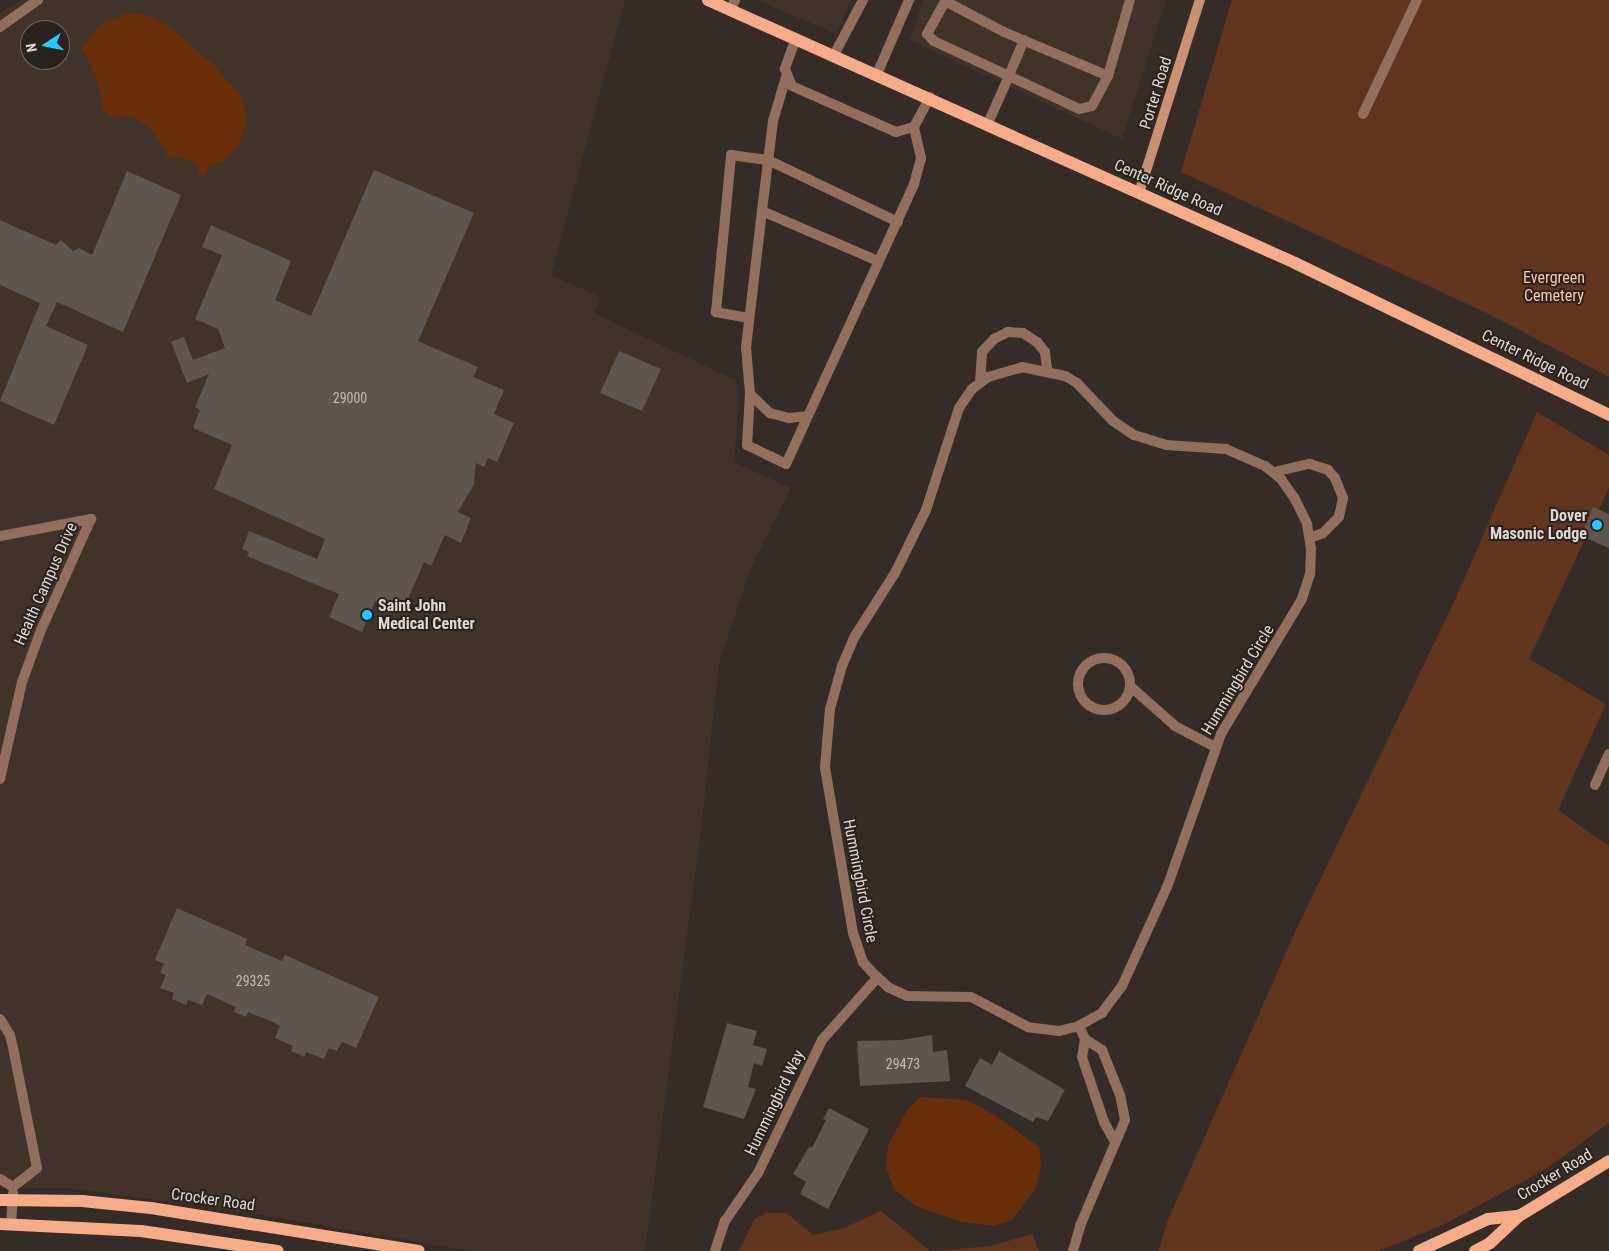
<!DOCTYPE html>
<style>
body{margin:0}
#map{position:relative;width:1609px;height:1251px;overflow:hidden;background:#352c28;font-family:"Roboto Condensed",sans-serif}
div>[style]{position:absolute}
.built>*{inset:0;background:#41322a}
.green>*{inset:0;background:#61351d}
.water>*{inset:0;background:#682e0a}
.building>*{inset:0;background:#5f5550}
.lane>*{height:10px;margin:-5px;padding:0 5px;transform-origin:5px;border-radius:5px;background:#926e5c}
.street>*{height:10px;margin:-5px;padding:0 5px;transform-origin:5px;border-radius:5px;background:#926e5c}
.street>.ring{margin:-5px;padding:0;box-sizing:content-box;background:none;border:10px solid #926e5c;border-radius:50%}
.secondary>*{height:10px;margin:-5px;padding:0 5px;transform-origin:5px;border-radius:5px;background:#ca9175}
.primary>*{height:12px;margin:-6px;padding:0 6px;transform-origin:6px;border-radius:6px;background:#f6ac88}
.dots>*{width:14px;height:14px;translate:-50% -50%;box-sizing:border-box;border:2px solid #2b221e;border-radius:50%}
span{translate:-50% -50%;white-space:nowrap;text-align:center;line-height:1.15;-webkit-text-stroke:4px #2b221e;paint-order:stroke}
.number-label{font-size:14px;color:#bfb8b4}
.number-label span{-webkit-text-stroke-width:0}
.street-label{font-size:16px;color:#dfd9d6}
.park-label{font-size:16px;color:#f5c9b3}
.poi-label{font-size:16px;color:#dfd9d6;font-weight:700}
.right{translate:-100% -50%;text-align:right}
.left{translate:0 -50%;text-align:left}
.north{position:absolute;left:20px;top:20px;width:50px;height:50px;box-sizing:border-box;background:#2b221e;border:1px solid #736b68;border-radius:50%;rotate:259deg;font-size:14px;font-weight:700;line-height:20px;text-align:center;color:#dfd9d6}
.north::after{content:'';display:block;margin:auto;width:18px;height:22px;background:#27c8ff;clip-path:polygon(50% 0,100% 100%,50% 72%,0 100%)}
</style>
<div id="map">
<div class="built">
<i style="clip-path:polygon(evenodd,22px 0,625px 0,551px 275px,600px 297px,594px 313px,735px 380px,739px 398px,734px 462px,791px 488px,751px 567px,719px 663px,701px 830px,645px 1251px,472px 1251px,244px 1212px,69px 1188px,0 1188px,0 13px,22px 0,30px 30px,60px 30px,60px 60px,30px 60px,30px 30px)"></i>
<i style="clip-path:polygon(757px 0,852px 0,836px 34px)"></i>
<i style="clip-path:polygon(923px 0,1166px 0,1122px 139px,910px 40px)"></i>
</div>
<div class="green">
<i style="clip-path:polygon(1232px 0,1609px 0,1609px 377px,1487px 313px,1181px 172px)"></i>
<i style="clip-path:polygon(1537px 412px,1609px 455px,1609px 488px,1529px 659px,1606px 704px,1558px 810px,1609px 846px,1609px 1123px,1544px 1170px,1447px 1223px,1379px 1251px,1158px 1251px,1168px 1220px,1296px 930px,1455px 600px)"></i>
<i style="clip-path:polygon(881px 1211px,930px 1251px,739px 1251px,754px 1220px,765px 1213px,787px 1213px,813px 1235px,844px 1228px)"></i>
<i style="clip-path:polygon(1032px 1234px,1039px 1251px,936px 1251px,991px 1246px)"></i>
</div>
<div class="water">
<i style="clip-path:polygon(127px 13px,151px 16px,171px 28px,214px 65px,242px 97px,247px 118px,240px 143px,224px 162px,209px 165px,205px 176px,198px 174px,198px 164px,173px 156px,165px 161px,168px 153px,148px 126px,130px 116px,111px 117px,103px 110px,97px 79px,85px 53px,81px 51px,99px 25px)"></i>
<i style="clip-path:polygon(920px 1097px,967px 1100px,998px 1117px,1039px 1147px,1041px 1165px,1036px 1188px,1012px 1220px,994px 1226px,962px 1222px,916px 1206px,894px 1189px,886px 1167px,888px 1145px,908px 1109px)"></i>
</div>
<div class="building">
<i style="clip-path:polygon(374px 170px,474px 213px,418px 341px,478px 367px,473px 377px,504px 390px,494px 414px,514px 423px,497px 462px,488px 458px,484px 467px,476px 463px,474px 484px,458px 512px,471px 518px,461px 543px,445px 535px,431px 566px,424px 562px,402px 613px,375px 601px,362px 632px,329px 617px,339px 594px,247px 556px,249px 552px,242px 549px,249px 531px,317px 559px,325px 539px,214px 489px,232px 445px,193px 428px,200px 410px,195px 407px,209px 374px,187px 383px,171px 342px,184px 337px,193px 360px,225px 348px,218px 329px,195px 319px,222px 255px,202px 247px,211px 225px,291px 261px,275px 300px,311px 316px)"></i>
<i style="clip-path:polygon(127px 171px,181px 195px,123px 332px,57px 302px,46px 326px,88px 345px,54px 425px,0 401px,40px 303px,0 285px,0 220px,56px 245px,61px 240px,73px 251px,79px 248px,92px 255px)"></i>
<i style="clip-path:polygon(619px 351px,661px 369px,642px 411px,600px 393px)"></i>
<i style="clip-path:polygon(1593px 507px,1609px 514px,1609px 548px,1581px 536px)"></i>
<i style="clip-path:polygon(177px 908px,247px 939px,245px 945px,282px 961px,285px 955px,379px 997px,356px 1048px,342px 1042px,337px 1051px,329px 1048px,324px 1059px,306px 1052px,304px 1057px,291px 1051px,293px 1046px,275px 1038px,280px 1026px,273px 1022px,248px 1012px,246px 1017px,234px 1012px,236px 1007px,207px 994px,202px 1005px,188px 1000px,186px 1005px,172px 999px,174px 993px,160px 988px,166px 975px,160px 973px,164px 964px,155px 960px)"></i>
<i style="clip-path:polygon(727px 1023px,757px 1031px,753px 1045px,767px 1049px,762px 1066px,754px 1063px,748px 1087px,756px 1089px,744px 1119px,703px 1107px)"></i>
<i style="clip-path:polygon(932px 1035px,933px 1052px,947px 1050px,950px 1081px,860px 1086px,857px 1041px,901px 1040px)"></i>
<i style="clip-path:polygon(999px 1051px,1065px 1090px,1048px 1121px,1036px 1117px,1033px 1122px,965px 1086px,980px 1058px,992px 1065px)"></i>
<i style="clip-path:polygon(829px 1108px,869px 1129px,828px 1209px,800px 1194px,806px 1182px,793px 1174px,809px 1147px,812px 1148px,826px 1120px,823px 1119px)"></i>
</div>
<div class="lane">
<i style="left:730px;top:10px;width:11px;rotate:-63deg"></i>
<i style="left:796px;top:38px;width:33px;rotate:110deg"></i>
<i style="left:785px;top:69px;width:18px;rotate:68deg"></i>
<i style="left:792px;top:86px;width:114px;rotate:23.9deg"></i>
<i style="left:896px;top:132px;width:19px;rotate:-16deg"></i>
<i style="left:914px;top:127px;width:34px;rotate:-62deg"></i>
<i style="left:1024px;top:40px;width:39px;rotate:113deg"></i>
<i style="left:1009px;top:76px;width:77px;rotate:25.2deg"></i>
<i style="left:1079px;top:109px;width:13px;rotate:-13deg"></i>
<i style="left:1092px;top:106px;width:34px;rotate:-62deg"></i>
<i style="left:834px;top:55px;width:62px;rotate:-62.2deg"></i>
<i style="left:877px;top:74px;width:81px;rotate:-66.6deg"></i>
<i style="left:786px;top:77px;width:46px;rotate:106.5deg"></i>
<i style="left:773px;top:121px;width:91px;rotate:97deg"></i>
<i style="left:762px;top:211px;width:126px;rotate:23.3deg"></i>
<i style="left:1363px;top:114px;width:126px;rotate:-64.7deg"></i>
<i style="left:988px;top:123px;width:51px;rotate:-65.9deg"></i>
<i style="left:1009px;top:76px;width:83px;rotate:-155deg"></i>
<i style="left:934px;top:41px;width:10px;rotate:-135deg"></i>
<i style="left:927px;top:34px;width:38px;rotate:-61deg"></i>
<i style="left:945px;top:1px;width:67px;rotate:27.7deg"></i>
<i style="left:1004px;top:32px;width:113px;rotate:22.9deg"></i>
<i style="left:1108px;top:76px;width:79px;rotate:-73.9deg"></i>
<i style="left:762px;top:211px;width:137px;rotate:96.7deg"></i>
<i style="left:746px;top:347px;width:47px;rotate:85.1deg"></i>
<i style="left:750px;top:394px;width:51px;rotate:93.4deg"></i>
<i style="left:747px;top:445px;width:43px;rotate:26deg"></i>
<i style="left:786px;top:464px;width:308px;rotate:-65.4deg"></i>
<i style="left:914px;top:184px;width:27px;rotate:-75deg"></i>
<i style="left:921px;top:158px;width:32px;rotate:-103deg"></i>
<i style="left:749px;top:318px;width:34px;rotate:-170deg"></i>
<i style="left:716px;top:312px;width:158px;rotate:-84.5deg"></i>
<i style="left:731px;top:155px;width:37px;rotate:8deg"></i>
<i style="left:768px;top:160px;width:144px;rotate:25.5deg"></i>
<i style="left:750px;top:394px;width:28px;rotate:44deg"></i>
<i style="left:770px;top:413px;width:20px;rotate:15deg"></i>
<i style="left:789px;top:418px;width:18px;rotate:-6deg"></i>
<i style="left:1595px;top:785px;width:34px;rotate:-66deg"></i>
</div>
<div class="street">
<i style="left:0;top:27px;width:47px;rotate:-35.4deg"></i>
<i style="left:1022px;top:367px;width:44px;rotate:11.8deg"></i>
<i style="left:1065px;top:376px;width:14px;rotate:30deg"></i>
<i style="left:1077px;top:383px;width:52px;rotate:46.5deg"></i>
<i style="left:1113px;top:421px;width:25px;rotate:34deg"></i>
<i style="left:1134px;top:435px;width:34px;rotate:17deg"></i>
<i style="left:1166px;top:445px;width:60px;rotate:3.8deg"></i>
<i style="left:1226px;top:449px;width:43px;rotate:23.6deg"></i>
<i style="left:1265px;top:466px;width:21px;rotate:39deg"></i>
<i style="left:1281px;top:479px;width:24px;rotate:55deg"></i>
<i style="left:1295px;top:499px;width:28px;rotate:64deg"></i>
<i style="left:1307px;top:524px;width:25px;rotate:81deg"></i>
<i style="left:1311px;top:549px;width:25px;rotate:92deg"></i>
<i style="left:1310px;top:574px;width:26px;rotate:108deg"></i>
<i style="left:1302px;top:599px;width:157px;rotate:121deg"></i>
<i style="left:1221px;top:734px;width:162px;rotate:109.4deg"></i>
<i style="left:1167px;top:887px;width:109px;rotate:114.4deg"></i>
<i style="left:1122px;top:986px;width:34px;rotate:127deg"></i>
<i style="left:1102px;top:1013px;width:26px;rotate:151deg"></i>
<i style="left:1079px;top:1026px;width:21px;rotate:166deg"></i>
<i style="left:1059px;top:1031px;width:31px;rotate:-173deg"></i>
<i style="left:1028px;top:1027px;width:64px;rotate:-152.2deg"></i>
<i style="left:971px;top:997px;width:64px;rotate:-179.1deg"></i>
<i style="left:907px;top:996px;width:21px;rotate:-155deg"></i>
<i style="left:888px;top:987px;width:23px;rotate:-137deg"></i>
<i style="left:871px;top:971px;width:12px;rotate:-132deg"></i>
<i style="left:863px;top:962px;width:31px;rotate:-109deg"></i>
<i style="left:853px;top:933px;width:168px;rotate:-99.6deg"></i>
<i style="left:825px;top:767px;width:58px;rotate:-85.1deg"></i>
<i style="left:830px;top:709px;width:45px;rotate:-74.4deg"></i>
<i style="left:842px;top:666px;width:33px;rotate:-67deg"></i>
<i style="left:855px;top:636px;width:75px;rotate:-57.6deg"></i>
<i style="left:895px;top:573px;width:70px;rotate:-63.8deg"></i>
<i style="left:926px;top:510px;width:107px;rotate:-72.1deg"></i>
<i style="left:959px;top:408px;width:23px;rotate:-56deg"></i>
<i style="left:972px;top:389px;width:20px;rotate:-37deg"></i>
<i style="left:988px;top:377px;width:35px;rotate:-16deg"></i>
<i style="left:980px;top:382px;width:30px;rotate:-86deg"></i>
<i style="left:982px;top:352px;width:18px;rotate:-47deg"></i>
<i style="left:994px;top:339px;width:16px;rotate:-27deg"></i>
<i style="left:1008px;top:332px;width:15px;rotate:4deg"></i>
<i style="left:1023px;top:333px;width:17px;rotate:33deg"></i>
<i style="left:1037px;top:342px;width:13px;rotate:51deg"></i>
<i style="left:1045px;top:352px;width:17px;rotate:83deg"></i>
<i style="left:1274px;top:472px;width:37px;rotate:-13deg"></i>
<i style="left:1310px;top:464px;width:19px;rotate:18deg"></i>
<i style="left:1328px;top:470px;width:11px;rotate:49deg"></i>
<i style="left:1335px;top:478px;width:22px;rotate:68deg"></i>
<i style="left:1343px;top:498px;width:19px;rotate:102deg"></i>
<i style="left:1339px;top:517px;width:23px;rotate:135deg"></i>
<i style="left:1323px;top:533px;width:14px;rotate:159deg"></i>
<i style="left:0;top:536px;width:93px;rotate:-10.6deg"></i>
<i class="ring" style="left:1078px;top:658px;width:42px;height:42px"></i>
<i style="left:1130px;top:686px;width:60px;rotate:41.6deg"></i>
<i style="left:1175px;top:726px;width:45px;rotate:27.7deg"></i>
<i style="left:0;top:779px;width:99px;rotate:-77.2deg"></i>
<i style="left:22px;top:682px;width:55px;rotate:-69.9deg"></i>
<i style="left:41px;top:630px;width:122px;rotate:-65.8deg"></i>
<i style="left:0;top:1019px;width:19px;rotate:58deg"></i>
<i style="left:10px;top:1035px;width:18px;rotate:77deg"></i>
<i style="left:14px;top:1053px;width:117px;rotate:78.7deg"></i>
<i style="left:37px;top:1168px;width:31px;rotate:142deg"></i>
<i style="left:13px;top:1187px;width:15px;rotate:-148deg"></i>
<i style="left:1085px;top:1039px;width:18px;rotate:99deg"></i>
<i style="left:1082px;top:1057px;width:69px;rotate:71.3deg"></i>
<i style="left:1104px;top:1122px;width:23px;rotate:61deg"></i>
<i style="left:11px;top:1224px;width:31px;rotate:-86deg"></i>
<i style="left:715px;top:1251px;width:32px;rotate:-72deg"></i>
<i style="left:725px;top:1221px;width:58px;rotate:-55.5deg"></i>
<i style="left:758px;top:1173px;width:148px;rotate:-64.3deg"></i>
<i style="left:822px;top:1040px;width:83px;rotate:-48.4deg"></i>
<i style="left:1073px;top:1251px;width:26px;rotate:-74deg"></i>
<i style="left:1080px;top:1226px;width:115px;rotate:-67deg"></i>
<i style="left:1125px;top:1120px;width:25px;rotate:-101deg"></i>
<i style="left:1120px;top:1095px;width:48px;rotate:-111.8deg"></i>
<i style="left:1102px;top:1050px;width:20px;rotate:-147deg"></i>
<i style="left:1085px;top:1039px;width:14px;rotate:-115deg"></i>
</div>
<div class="secondary">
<i style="left:1139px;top:193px;width:202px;rotate:-72.5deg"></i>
</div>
<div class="primary">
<i style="left:708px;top:0;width:643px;rotate:24.13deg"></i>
<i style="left:1295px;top:263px;width:349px;rotate:25.8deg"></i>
<i style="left:0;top:1200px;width:82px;rotate:0.7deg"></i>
<i style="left:82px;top:1201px;width:69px;rotate:5.8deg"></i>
<i style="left:151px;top:1208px;width:271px;rotate:9.1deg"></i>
<i style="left:0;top:1224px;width:141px;rotate:2.8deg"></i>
<i style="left:141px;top:1231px;width:138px;rotate:8.3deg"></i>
<i style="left:1419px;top:1251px;width:76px;rotate:-24.9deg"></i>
<i style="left:1488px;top:1219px;width:31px;rotate:-6deg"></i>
<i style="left:1475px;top:1251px;width:17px;rotate:-28deg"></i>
<i style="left:1490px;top:1243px;width:40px;rotate:-43deg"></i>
<i style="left:1519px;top:1216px;width:105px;rotate:-31.4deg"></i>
</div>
<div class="dots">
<i style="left:1597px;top:525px;background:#27c8ff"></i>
<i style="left:367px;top:615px;background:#27c8ff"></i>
</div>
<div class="number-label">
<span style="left:350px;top:398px">29000</span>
<span style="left:253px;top:981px">29325</span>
<span style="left:903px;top:1064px">29473</span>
</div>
<div class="street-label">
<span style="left:1156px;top:93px;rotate:-73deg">Porter Road</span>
<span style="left:1168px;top:188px;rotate:24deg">Center Ridge Road</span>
<span style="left:1535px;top:360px;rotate:26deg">Center Ridge Road</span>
<span style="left:46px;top:584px;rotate:-66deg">Health Campus Drive</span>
<span style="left:1238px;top:680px;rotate:-59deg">Hummingbird Circle</span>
<span style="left:860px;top:881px;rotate:79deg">Hummingbird Circle</span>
<span style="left:775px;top:1103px;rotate:-64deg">Hummingbird Way</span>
<span style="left:1555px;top:1175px;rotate:-31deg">Crocker Road</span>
<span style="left:213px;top:1200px;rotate:8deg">Crocker Road</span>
</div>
<div class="park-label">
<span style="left:1554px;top:287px">Evergreen<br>Cemetery</span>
</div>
<div class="poi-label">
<span class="right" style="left:1587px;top:525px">Dover<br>Masonic Lodge</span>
<span class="left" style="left:378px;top:615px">Saint John<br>Medical Center</span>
</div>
<div class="north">N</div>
</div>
